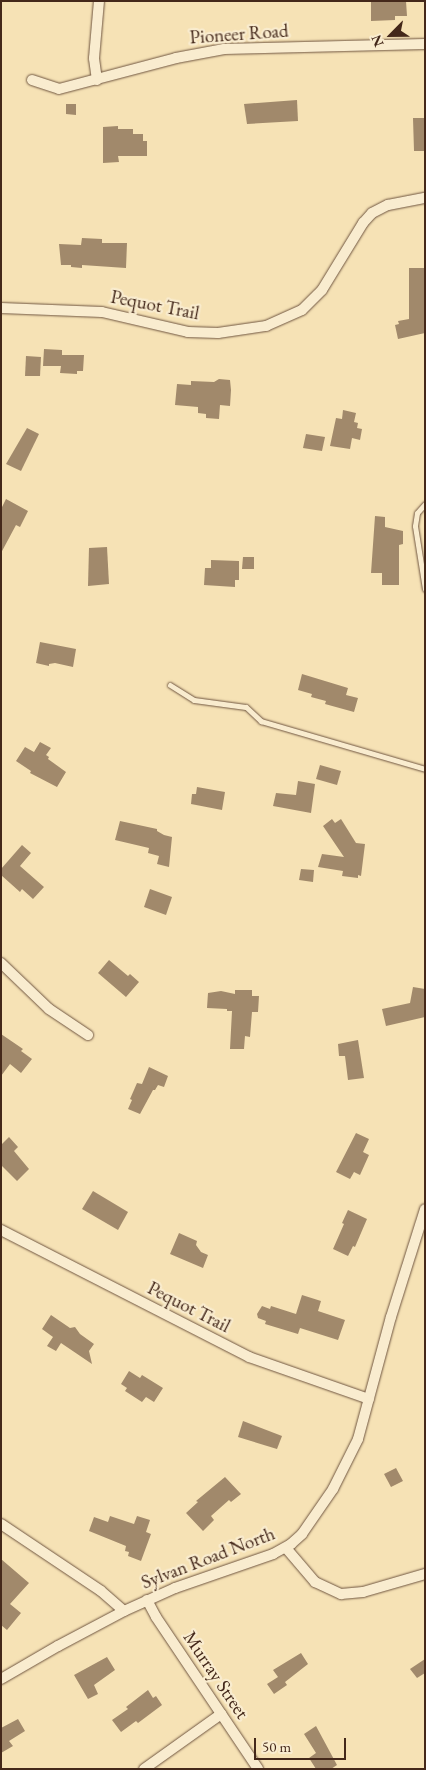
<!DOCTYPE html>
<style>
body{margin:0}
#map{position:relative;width:426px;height:1770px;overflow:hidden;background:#f6e2b5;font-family:"EB Garamond",serif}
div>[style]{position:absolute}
.building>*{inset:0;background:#a1896b}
.roads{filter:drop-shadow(0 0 1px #705641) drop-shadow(0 0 1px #705641)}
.lane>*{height:5px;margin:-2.5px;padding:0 2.5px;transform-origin:2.5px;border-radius:2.5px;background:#f9eccf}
.street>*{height:10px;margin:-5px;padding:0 5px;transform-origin:5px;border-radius:5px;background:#f9eccf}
span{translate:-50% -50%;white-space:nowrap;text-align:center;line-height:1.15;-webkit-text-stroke:4.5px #f9eccf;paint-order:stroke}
.street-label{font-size:19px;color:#44281a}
.frame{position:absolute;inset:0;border:2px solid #44281a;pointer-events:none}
.north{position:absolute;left:366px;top:10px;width:50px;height:50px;-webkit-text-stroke:4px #f9eccf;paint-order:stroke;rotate:247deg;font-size:14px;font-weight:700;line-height:20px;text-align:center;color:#44281a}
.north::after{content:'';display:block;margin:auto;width:18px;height:22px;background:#44281a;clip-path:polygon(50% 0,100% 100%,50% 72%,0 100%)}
.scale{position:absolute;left:254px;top:1738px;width:92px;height:22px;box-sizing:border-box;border:2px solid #44281a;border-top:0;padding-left:6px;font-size:15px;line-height:18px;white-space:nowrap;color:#44281a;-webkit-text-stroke:4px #f9eccf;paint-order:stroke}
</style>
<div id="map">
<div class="building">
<i style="clip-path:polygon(371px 1px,406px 1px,407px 16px,395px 16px,395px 20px,371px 21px)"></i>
<i style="clip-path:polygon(297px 100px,298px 121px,247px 124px,244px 104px)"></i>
<i style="clip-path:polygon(66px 104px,76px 104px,76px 115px,66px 114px)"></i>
<i style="clip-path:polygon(413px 118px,425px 118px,425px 151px,414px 151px)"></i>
<i style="clip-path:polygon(118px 126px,118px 129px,133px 129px,133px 134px,143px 134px,143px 141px,147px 141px,147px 156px,118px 156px,119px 162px,103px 163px,103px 127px)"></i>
<i style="clip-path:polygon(82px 238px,102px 239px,102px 243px,127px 243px,126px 268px,82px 265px,82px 268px,71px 267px,71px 265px,61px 265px,59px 244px,81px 245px)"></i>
<i style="clip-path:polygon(409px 268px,425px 268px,425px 333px,398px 339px,395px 325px,399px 324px,398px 321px,409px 319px)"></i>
<i style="clip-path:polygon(44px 349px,62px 350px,62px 355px,84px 355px,83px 371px,77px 371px,77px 374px,60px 373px,61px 366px,43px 366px)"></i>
<i style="clip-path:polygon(26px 356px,41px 357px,40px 376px,25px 376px)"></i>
<i style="clip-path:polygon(219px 379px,230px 380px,231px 390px,230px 406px,220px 405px,219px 419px,206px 418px,206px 414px,198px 413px,198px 407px,175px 405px,177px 384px,191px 385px,191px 381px,214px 382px)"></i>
<i style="clip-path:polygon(343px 410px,356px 413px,354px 422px,358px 423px,357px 428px,362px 429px,360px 440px,352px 438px,350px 449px,330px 446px,336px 418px,342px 419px)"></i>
<i style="clip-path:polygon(27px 428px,39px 434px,21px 471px,6px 464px)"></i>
<i style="clip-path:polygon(306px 434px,325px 437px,322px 451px,303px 448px)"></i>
<i style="clip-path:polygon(6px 499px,28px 511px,20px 527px,16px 525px,1px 553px,1px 509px)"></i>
<i style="clip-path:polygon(375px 516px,385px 517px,385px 527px,403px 531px,403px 544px,399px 545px,399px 585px,382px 585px,382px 573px,371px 573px)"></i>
<i style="clip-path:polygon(107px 547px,109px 584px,88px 586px,89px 548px)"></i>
<i style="clip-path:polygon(243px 557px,254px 557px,254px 569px,242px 569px)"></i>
<i style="clip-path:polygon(211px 560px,239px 561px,239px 580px,235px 580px,235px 587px,204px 585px,205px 568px,211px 568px)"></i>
<i style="clip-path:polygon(40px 642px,76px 649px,73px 667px,55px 663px,49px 664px,49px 666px,36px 663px)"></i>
<i style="clip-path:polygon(302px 674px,348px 688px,346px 695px,358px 698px,354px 712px,325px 704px,326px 701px,311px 697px,312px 694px,298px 690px)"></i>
<i style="clip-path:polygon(40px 742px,51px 748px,46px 755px,49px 757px,48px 759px,66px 772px,57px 787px,30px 773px,31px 771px,16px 761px,25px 747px,34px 752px)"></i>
<i style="clip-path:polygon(320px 765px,341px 771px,337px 785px,316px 779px)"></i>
<i style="clip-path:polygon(298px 781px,315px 784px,311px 813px,273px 806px,276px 793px,296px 795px)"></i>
<i style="clip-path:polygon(197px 787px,225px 792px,222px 810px,191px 804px,192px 794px,196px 794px)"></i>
<i style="clip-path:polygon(332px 819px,335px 823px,341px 819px,356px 843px,365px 844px,361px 876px,358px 875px,358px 878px,342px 876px,343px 871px,318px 867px,322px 854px,344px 857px,323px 826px)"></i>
<i style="clip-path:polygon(120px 821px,157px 829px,157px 831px,164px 835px,172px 837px,169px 867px,157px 864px,159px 856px,148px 853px,149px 848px,115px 840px)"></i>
<i style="clip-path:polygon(22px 845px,31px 853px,20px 866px,44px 887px,33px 899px,22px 889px,20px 892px,1px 875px,1px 869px)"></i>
<i style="clip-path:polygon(301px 869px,314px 870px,313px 882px,299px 880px)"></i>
<i style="clip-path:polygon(150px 889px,172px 897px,166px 915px,144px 907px)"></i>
<i style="clip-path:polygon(109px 960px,128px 976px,130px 974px,139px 982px,126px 997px,98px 973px)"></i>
<i style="clip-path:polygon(413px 987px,425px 989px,425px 1017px,386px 1026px,382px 1009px,410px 1003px)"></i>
<i style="clip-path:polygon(235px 990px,252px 990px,252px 996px,259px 996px,258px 1012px,252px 1012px,250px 1037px,245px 1036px,244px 1049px,230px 1049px,232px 1011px,227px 1011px,227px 1009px,207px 1008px,208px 993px,221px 991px,235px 994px)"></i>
<i style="clip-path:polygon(1px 1034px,23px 1049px,21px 1051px,32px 1059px,21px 1073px,10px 1064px,1px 1076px)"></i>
<i style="clip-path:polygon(358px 1040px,364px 1078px,348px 1080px,345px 1056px,339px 1056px,338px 1044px)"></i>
<i style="clip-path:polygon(149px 1067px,168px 1076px,164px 1087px,158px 1085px,155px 1090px,153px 1090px,140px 1114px,128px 1109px,132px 1100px,130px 1099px,137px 1083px,142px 1084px)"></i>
<i style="clip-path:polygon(356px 1133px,369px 1139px,363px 1152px,369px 1155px,360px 1175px,354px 1172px,350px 1179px,336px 1172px)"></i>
<i style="clip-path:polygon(9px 1137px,18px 1147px,14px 1151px,29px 1169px,17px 1181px,1px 1165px,1px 1145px)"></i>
<i style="clip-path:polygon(93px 1191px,128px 1212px,118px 1230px,82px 1209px)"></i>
<i style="clip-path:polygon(348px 1210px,367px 1219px,355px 1247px,353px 1246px,348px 1256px,333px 1249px,344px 1224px,342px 1223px)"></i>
<i style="clip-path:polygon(179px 1233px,197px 1241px,196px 1245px,201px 1252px,208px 1255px,203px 1268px,170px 1254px)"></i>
<i style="clip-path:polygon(302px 1295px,321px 1301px,318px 1311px,345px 1320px,338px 1340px,300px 1328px,298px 1334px,265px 1324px,266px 1321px,258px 1318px,257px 1314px,262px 1306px,270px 1309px,271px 1306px,296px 1314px)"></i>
<i style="clip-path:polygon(51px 1315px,70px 1328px,75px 1327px,80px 1334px,94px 1344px,89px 1351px,92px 1364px,61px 1343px,56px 1351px,47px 1346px,53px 1337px,42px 1329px)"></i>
<i style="clip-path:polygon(129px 1371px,140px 1378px,142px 1375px,163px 1388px,154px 1402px,146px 1397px,142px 1402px,125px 1391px,127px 1388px,121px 1384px)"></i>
<i style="clip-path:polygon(243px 1421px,282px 1436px,277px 1449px,238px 1437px)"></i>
<i style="clip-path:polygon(396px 1468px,403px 1481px,391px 1487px,384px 1474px)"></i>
<i style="clip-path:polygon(225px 1477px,241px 1494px,231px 1502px,229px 1500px,211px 1516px,214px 1520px,203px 1531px,186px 1513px,198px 1502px,196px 1501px)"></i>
<i style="clip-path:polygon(110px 1516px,134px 1524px,137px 1516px,150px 1520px,146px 1532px,151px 1534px,141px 1561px,128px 1556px,129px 1552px,125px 1551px,126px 1546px,89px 1531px,94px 1517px,108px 1522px)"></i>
<i style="clip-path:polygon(1px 1559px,29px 1583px,10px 1604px,21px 1613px,7px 1630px,1px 1625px)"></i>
<i style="clip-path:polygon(301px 1653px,308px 1664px,285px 1682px,287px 1685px,274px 1694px,267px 1684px,278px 1677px,273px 1670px)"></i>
<i style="clip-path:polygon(107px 1657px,115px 1670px,94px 1685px,98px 1694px,88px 1699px,74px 1675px)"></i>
<i style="clip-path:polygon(425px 1659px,425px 1673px,417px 1678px,410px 1669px)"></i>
<i style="clip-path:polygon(148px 1690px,153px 1698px,156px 1696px,162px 1705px,138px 1723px,136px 1721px,121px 1732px,112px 1720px,128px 1709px,126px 1707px)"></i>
<i style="clip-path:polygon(18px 1719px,25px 1731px,9px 1741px,13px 1746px,1px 1753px,1px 1728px)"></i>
<i style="clip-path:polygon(316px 1726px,337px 1765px,331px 1769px,316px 1769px,309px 1758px,316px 1753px,304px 1734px)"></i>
</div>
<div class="roads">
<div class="lane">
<i style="left:425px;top:504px;width:12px;rotate:132deg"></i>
<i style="left:417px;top:513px;width:13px;rotate:99deg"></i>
<i style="left:415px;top:526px;width:64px;rotate:81deg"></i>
<i style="left:170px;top:685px;width:28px;rotate:32deg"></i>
<i style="left:194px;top:700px;width:52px;rotate:7.7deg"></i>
<i style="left:246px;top:707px;width:21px;rotate:43deg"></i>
<i style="left:261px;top:721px;width:171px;rotate:16.3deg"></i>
</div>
<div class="street">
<i style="left:32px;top:80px;width:28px;rotate:18deg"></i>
<i style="left:59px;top:89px;width:121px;rotate:-14.8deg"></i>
<i style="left:176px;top:58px;width:49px;rotate:-10.6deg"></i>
<i style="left:224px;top:49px;width:201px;rotate:-1.4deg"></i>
<i style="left:97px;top:80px;width:22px;rotate:-98deg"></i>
<i style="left:94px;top:58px;width:57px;rotate:-85deg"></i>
<i style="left:1px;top:308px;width:101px;rotate:2.3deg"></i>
<i style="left:102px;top:312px;width:88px;rotate:13.1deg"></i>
<i style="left:188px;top:332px;width:30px;rotate:2deg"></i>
<i style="left:218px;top:333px;width:49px;rotate:-8.3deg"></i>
<i style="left:266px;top:326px;width:39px;rotate:-24deg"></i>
<i style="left:302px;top:310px;width:28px;rotate:-45deg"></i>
<i style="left:322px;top:290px;width:79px;rotate:-58.5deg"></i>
<i style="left:363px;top:223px;width:13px;rotate:-48deg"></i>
<i style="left:372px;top:213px;width:18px;rotate:-27deg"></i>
<i style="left:388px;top:205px;width:38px;rotate:-11deg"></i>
<i style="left:1px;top:963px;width:66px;rotate:43.8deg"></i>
<i style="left:49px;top:1009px;width:47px;rotate:33.7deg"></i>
<i style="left:1px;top:1230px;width:279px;rotate:27.1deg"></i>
<i style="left:249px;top:1357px;width:127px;rotate:19.3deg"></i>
<i style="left:1px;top:1524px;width:120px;rotate:33.8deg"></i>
<i style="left:101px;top:1591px;width:30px;rotate:41deg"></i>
<i style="left:286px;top:1548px;width:45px;rotate:49.5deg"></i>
<i style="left:315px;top:1582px;width:29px;rotate:25deg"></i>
<i style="left:341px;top:1594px;width:22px;rotate:-5deg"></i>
<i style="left:363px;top:1592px;width:65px;rotate:-16.2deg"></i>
<i style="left:147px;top:1600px;width:19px;rotate:62deg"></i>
<i style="left:156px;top:1617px;width:183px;rotate:56.1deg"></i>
<i style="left:1px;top:1679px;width:66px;rotate:-30.1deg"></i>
<i style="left:58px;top:1646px;width:75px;rotate:-27.9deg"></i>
<i style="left:124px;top:1611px;width:56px;rotate:-24.3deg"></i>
<i style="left:175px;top:1588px;width:104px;rotate:-19.1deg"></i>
<i style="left:273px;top:1554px;width:21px;rotate:-29deg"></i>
<i style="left:291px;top:1544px;width:15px;rotate:-42deg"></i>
<i style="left:302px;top:1534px;width:55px;rotate:-55.4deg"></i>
<i style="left:333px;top:1489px;width:56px;rotate:-63.4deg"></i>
<i style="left:358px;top:1439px;width:126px;rotate:-74.9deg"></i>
<i style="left:391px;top:1317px;width:113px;rotate:-72.5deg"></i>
<i style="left:144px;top:1769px;width:95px;rotate:-35.5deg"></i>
</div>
</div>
<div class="street-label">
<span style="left:239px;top:34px;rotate:-4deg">Pioneer Road</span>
<span style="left:155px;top:305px;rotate:11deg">Pequot Trail</span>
<span style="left:189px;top:1307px;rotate:27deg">Pequot Trail</span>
<span style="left:208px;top:1558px;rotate:-21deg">Sylvan Road North</span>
<span style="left:216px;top:1675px;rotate:56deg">Murray Street</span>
</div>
<div class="frame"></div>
<div class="north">N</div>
<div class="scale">50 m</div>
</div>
